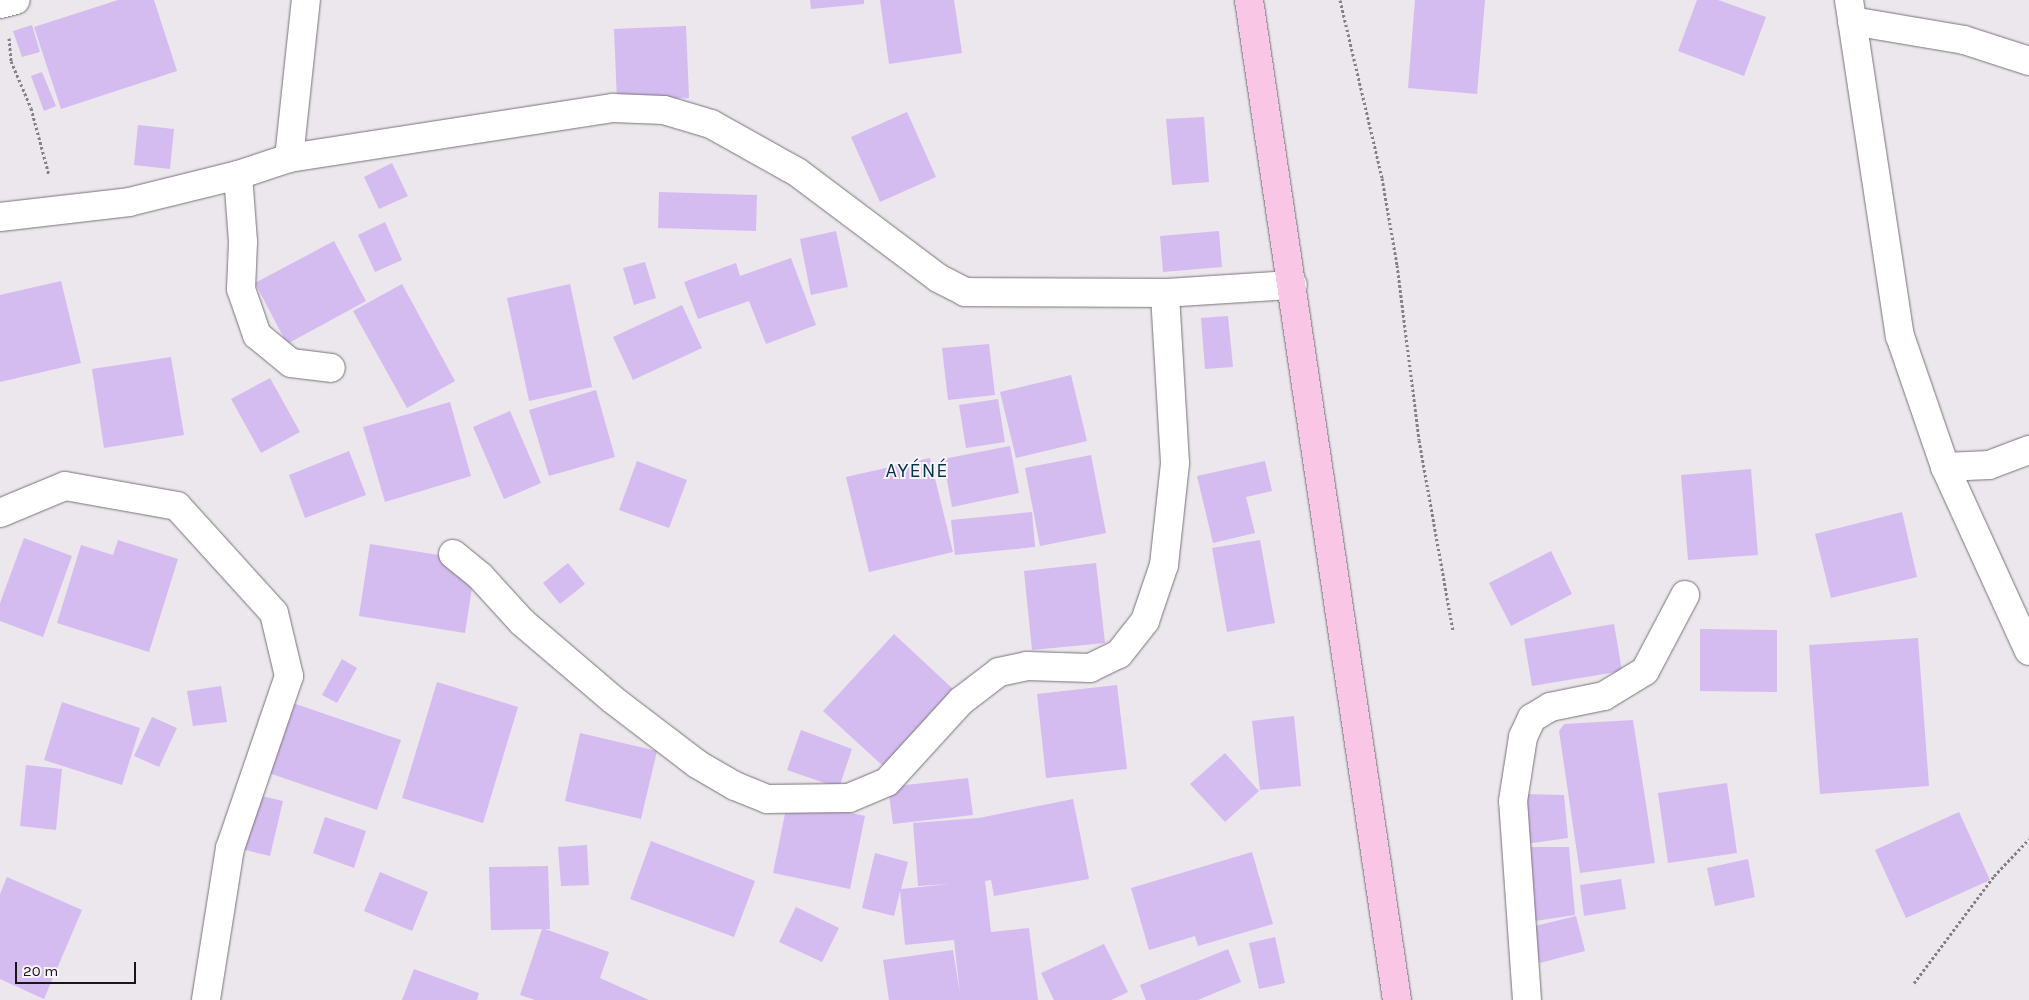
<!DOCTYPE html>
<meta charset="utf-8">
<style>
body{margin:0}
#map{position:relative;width:2029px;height:1000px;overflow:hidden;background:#ece6ed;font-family:Karla,sans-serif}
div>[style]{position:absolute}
.building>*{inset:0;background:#d4bcf0}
.path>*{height:3px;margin-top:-1.5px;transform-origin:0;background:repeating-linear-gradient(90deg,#848085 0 2.5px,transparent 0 5px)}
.roads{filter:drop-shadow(0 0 1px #787379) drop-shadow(0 0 1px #787379)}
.minor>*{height:28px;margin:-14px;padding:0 14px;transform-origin:14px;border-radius:14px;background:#fff}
.primary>*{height:28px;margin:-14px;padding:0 14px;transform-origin:14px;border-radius:14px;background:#f9c6e6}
span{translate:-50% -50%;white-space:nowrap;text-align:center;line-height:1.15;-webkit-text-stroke:4px #f9f3fa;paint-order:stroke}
.quarter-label{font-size:20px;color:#023448;letter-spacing:1px}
.scale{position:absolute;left:15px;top:962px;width:121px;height:22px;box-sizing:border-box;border:2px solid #181618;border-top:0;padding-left:6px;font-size:15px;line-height:18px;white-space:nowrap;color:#181618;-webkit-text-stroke:4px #f9f3fa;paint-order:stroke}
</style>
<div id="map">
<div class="building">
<i style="clip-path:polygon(118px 0,154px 0,177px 71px,61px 109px,34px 27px)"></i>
<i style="clip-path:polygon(810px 0,864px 0,864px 4px,811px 9px)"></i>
<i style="clip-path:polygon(880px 0,954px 0,962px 53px,889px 64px)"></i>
<i style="clip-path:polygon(1415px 0,1485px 0,1477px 94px,1408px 88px)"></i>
<i style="clip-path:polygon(1697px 0,1718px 0,1766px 17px,1744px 76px,1678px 51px)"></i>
<i style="clip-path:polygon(32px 25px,40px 52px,22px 57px,13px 31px)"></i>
<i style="clip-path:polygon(686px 26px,689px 98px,617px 101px,614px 29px)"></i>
<i style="clip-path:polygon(42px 72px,56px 106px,44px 111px,31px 76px)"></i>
<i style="clip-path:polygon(907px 112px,936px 177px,880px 202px,851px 137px)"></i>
<i style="clip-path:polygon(1204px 117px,1209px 182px,1172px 185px,1166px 119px)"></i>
<i style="clip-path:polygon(138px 125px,174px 129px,170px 169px,134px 165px)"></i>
<i style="clip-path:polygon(392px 163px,408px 196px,379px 209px,364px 177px)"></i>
<i style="clip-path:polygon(659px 192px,757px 195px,756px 231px,658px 228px)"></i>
<i style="clip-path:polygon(385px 222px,402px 260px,375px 272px,358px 235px)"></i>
<i style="clip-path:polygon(836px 231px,848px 287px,811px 295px,800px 239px)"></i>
<i style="clip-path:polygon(1219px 231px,1222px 267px,1163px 272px,1160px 236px)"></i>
<i style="clip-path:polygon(334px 241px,366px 301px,287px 344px,255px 283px)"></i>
<i style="clip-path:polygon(791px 258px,816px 325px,766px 344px,749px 301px,698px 319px,684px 282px,736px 263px,740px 276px)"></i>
<i style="clip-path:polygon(645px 262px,656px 298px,634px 305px,623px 268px)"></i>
<i style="clip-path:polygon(61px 281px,81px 363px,0 382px,0 295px)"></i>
<i style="clip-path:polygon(402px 284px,455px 381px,407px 408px,353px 311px)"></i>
<i style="clip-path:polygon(570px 284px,592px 387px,529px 401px,507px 298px)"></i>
<i style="clip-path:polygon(682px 305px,702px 348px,633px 380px,613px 337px)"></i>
<i style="clip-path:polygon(1228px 316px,1233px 367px,1205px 369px,1201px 318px)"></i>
<i style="clip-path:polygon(989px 344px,995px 395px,948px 400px,942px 348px)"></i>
<i style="clip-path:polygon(171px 357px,184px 435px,104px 448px,92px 369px)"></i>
<i style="clip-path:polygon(1071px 375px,1087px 441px,1016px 458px,1000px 392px)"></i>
<i style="clip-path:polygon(270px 378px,300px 432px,261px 453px,231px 399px)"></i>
<i style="clip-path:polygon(596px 390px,615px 457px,549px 476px,529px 410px)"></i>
<i style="clip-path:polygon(998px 399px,1005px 442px,966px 448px,959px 405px)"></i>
<i style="clip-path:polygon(450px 402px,471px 476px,385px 502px,363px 427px)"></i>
<i style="clip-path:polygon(510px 411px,541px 483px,504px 499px,473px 427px)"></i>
<i style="clip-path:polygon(1010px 446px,1019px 493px,952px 507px,943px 459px)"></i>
<i style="clip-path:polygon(349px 451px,366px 495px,305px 518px,289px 475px)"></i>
<i style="clip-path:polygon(1091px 455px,1106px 533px,1040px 546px,1025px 468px)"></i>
<i style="clip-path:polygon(930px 458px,953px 552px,869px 572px,846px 477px)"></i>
<i style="clip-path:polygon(637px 461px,687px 480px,669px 528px,619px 510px)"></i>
<i style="clip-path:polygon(1265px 461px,1272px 491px,1246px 497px,1255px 533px,1213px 543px,1197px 476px)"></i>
<i style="clip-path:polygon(1751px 469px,1758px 555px,1688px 560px,1681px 475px)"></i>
<i style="clip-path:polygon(1032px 512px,1035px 547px,955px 555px,951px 520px)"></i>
<i style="clip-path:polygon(1902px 512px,1917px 577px,1831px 598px,1815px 534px)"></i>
<i style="clip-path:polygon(24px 538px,72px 556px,43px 637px,0 621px,0 603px)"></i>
<i style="clip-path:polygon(118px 540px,178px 559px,149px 652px,57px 623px,81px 545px,113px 555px)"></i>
<i style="clip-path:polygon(1260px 540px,1275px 623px,1227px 632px,1212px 548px)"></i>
<i style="clip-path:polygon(370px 544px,476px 561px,465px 633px,359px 616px)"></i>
<i style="clip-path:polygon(1551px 551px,1572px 594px,1511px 626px,1489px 583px)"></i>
<i style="clip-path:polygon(568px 563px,585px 584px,560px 604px,543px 583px)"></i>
<i style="clip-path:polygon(1096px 563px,1105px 643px,1032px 650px,1024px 571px)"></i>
<i style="clip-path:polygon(1614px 624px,1622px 671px,1532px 686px,1524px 639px)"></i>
<i style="clip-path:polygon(1700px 629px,1777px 630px,1777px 692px,1700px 691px)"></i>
<i style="clip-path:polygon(894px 634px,953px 689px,883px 766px,823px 711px)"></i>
<i style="clip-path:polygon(1918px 638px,1929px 786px,1820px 794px,1809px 645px)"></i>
<i style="clip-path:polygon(342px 659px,357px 668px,337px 703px,322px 695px)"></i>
<i style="clip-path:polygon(437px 682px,518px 707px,483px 823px,402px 798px)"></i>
<i style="clip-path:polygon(1117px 685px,1127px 769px,1046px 778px,1037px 694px)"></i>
<i style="clip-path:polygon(221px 686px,227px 722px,193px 726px,187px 691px)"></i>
<i style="clip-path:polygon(284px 700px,401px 740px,377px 810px,260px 770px)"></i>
<i style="clip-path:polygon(62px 702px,140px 728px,122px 785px,44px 760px)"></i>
<i style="clip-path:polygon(1294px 716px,1301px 786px,1260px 790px,1252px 721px)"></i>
<i style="clip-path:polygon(152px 717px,177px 728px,159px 767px,134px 756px)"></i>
<i style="clip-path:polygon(1633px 720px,1655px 863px,1580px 873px,1559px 731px,1564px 724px)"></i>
<i style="clip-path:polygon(801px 730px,852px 749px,839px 788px,787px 770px)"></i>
<i style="clip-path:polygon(580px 733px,657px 751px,641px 819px,565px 801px)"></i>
<i style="clip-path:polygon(1225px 753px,1259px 791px,1225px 822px,1190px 784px)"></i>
<i style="clip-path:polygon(26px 765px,62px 769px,56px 830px,20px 826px)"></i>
<i style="clip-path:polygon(968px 778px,973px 815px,893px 824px,888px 787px)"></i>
<i style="clip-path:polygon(1727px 783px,1737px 853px,1668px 863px,1658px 793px)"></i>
<i style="clip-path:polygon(253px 794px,283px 801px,270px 856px,241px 849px)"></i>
<i style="clip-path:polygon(1521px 794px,1564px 795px,1568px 838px,1525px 844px)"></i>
<i style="clip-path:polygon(788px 799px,865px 816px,850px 889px,773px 873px)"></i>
<i style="clip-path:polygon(1073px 799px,1089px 879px,994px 896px,991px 880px,985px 881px,991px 932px,1029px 928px,1038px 1000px,889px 1000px,883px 960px,953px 950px,960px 994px,954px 940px,905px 945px,900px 891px,894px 916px,862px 908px,875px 853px,908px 862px,901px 889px,950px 884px,918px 886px,913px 823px,979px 818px)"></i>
<i style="clip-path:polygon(1959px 812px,1990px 880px,1906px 918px,1875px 850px)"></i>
<i style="clip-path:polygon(325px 817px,366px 831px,354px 868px,313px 853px)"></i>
<i style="clip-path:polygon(651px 841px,755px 881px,734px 937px,630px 899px)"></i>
<i style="clip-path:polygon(587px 845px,589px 885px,561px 886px,558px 847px)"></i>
<i style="clip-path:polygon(1525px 847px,1569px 847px,1575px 915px,1535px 921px)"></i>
<i style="clip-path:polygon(1252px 852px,1273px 924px,1198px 946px,1195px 936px,1149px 950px,1131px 888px)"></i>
<i style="clip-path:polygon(1748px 859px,1755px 897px,1715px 906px,1707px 868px)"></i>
<i style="clip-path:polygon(548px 866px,550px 929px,545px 929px,609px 952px,600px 978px,649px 1000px,535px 1000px,520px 995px,542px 929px,491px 930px,489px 867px)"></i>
<i style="clip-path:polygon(380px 872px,428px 892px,412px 931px,364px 911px)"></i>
<i style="clip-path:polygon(7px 877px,82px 910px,44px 999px,0 979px,0 894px)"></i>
<i style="clip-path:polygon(1621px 879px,1626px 909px,1584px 916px,1580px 885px)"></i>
<i style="clip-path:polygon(796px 907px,839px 928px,822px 962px,779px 942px)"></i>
<i style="clip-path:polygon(1576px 916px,1585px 951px,1540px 963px,1531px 927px)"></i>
<i style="clip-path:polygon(1275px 937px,1285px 983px,1259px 989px,1249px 943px)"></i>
<i style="clip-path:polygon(1104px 944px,1128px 992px,1111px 1000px,1054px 1000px,1041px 973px)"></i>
<i style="clip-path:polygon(1228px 949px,1241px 982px,1198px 1000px,1146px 1000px,1140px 985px)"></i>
<i style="clip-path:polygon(414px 969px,479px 993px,477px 1000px,402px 1000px)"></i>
</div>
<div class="path">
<i style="left:1340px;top:0;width:183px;rotate:76.7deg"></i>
<i style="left:1382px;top:178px;width:88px;rotate:80.2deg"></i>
<i style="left:1397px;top:265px;width:176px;rotate:82.8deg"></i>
<i style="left:1419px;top:440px;width:194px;rotate:79.9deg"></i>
<i style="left:9px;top:38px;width:23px;rotate:85deg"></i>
<i style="left:11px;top:61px;width:51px;rotate:66.9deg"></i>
<i style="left:31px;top:108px;width:69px;rotate:75deg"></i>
<i style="left:1914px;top:983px;width:134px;rotate:-53.2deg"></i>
<i style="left:1994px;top:876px;width:51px;rotate:-46.6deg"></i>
</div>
<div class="roads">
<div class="minor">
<i style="left:1849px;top:0;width:340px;rotate:81.4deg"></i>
<i style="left:1900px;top:336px;width:139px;rotate:71deg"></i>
<i style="left:1945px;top:467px;width:202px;rotate:65.5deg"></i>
<i style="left:0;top:4px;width:16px;rotate:-14deg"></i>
<i style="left:1852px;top:21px;width:114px;rotate:9.6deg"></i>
<i style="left:1964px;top:40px;width:68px;rotate:17.9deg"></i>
<i style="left:289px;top:158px;width:159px;rotate:-83.9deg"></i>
<i style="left:238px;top:175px;width:67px;rotate:85.7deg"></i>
<i style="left:243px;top:242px;width:47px;rotate:92.4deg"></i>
<i style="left:241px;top:289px;width:49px;rotate:70.8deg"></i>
<i style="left:257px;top:335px;width:44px;rotate:39.5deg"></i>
<i style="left:291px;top:363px;width:40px;rotate:7.1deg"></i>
<i style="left:0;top:217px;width:130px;rotate:-6.6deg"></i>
<i style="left:129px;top:202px;width:112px;rotate:-13.9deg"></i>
<i style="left:238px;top:175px;width:54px;rotate:-18.4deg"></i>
<i style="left:289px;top:158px;width:328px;rotate:-8.8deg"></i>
<i style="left:613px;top:108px;width:51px;rotate:2.2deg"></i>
<i style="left:664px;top:110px;width:49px;rotate:16.6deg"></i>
<i style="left:711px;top:124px;width:98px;rotate:29.2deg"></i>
<i style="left:797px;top:172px;width:176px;rotate:36.9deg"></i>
<i style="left:938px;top:278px;width:30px;rotate:27deg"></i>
<i style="left:965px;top:292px;width:200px;rotate:0.3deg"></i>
<i style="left:1945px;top:467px;width:44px;rotate:-2.6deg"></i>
<i style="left:1989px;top:465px;width:43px;rotate:-20.6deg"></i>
<i style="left:0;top:513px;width:70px;rotate:-22.6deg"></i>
<i style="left:65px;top:486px;width:114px;rotate:10.1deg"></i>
<i style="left:177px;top:506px;width:144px;rotate:47.8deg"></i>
<i style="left:274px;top:613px;width:65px;rotate:76.6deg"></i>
<i style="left:289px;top:676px;width:182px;rotate:108.9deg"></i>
<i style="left:230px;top:848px;width:154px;rotate:99deg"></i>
<i style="left:453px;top:554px;width:35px;rotate:39deg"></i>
<i style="left:480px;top:576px;width:62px;rotate:47.6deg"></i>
<i style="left:522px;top:622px;width:118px;rotate:40.5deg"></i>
<i style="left:612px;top:699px;width:107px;rotate:37.4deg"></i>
<i style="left:697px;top:764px;width:44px;rotate:30.1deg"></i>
<i style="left:735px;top:786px;width:35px;rotate:22deg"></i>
<i style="left:767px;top:799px;width:82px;rotate:-0.7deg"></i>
<i style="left:849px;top:798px;width:41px;rotate:-22.8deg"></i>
<i style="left:887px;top:782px;width:110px;rotate:-47.6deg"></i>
<i style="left:961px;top:701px;width:48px;rotate:-37.3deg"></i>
<i style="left:999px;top:672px;width:29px;rotate:-12deg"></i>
<i style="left:1027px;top:666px;width:63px;rotate:1.8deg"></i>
<i style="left:1090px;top:668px;width:32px;rotate:-26deg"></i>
<i style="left:1119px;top:654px;width:42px;rotate:-51.8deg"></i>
<i style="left:1145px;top:621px;width:59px;rotate:-71.3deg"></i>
<i style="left:1164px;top:565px;width:103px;rotate:-83.8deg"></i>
<i style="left:1175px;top:463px;width:170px;rotate:-93.4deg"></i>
<i style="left:1165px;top:293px;width:128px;rotate:-3.6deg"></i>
<i style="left:1527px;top:1000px;width:199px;rotate:-94deg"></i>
<i style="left:1513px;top:801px;width:65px;rotate:-81.1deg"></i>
<i style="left:1523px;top:737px;width:21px;rotate:-65deg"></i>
<i style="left:1532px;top:718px;width:21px;rotate:-31deg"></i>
<i style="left:1550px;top:707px;width:55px;rotate:-11.5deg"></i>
<i style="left:1604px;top:696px;width:48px;rotate:-31.4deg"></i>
<i style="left:1645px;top:671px;width:86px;rotate:-62.2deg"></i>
</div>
<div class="primary">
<i style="left:1249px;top:0;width:1011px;rotate:81.58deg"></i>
</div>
</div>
<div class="quarter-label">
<span style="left:917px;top:470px">AYÉNÉ</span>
</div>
<div class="scale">20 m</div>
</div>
